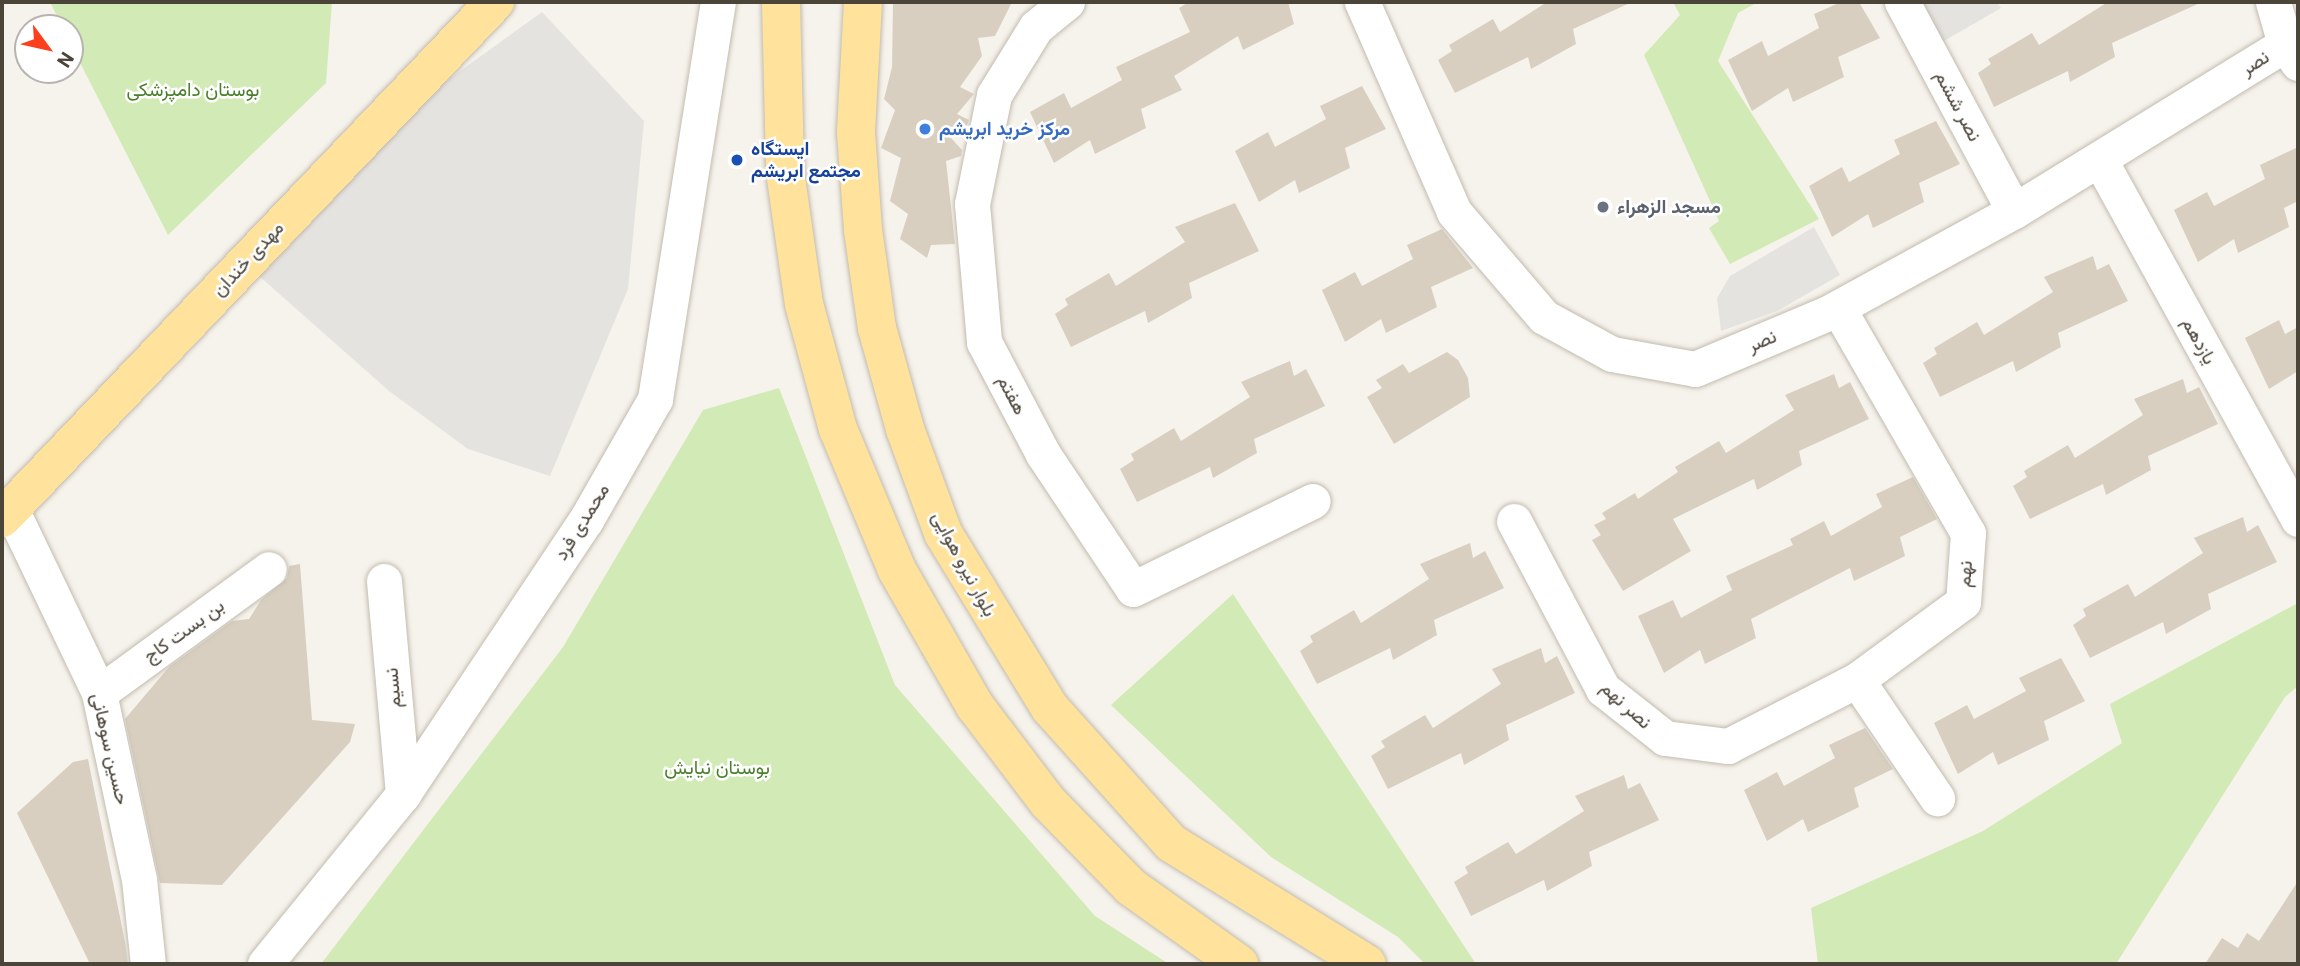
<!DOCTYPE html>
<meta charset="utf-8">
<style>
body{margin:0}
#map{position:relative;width:2300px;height:966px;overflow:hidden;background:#f6f3ec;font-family:Roboto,Vazirmatn,sans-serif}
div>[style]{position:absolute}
.green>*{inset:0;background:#d2eab5}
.parking>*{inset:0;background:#e5e3e0}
.building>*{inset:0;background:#d8cfc1}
.roads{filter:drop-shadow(0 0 2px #c2bbae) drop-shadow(0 0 2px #c2bbae)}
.minor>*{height:35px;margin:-17.5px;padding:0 17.5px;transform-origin:17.5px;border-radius:17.5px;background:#fff}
.major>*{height:38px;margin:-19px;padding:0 19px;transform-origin:19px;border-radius:19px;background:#ffe39c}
.dots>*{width:19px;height:19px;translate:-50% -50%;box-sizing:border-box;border:4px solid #fff;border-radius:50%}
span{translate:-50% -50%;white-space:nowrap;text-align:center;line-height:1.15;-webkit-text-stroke:5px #fff;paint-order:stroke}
.street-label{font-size:19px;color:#4b4439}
.park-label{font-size:19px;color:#4a7f2a}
.shop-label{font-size:19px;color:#366cbe;font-weight:700}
.left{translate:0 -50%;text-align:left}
.transit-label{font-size:19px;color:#164399;font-weight:700}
.worship-label{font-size:19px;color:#5b616d;font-weight:700}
.frame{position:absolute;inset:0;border:4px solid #4b4439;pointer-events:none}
.north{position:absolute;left:14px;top:14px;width:70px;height:70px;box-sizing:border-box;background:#fff;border:2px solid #b7b4b0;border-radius:50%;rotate:123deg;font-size:19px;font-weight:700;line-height:28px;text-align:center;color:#4b4439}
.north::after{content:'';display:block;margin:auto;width:24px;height:32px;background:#fc3f1d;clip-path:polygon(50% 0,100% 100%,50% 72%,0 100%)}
</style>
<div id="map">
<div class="green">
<i style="clip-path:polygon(50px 2px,332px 2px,326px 83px,168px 235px,70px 43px,70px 28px,63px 28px)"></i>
<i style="clip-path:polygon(1673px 2px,1758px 2px,1738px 13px,1718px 61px,1819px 219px,1730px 264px,1709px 228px,1719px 221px,1644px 55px,1680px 15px)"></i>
<i style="clip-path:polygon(779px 388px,895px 685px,1095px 916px,1169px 964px,321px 964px,563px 647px,703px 410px)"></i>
<i style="clip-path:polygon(1233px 594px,1476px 964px,1425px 964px,1398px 937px,1271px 857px,1111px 705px)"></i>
<i style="clip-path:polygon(2298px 603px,2298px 686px,2285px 697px,2116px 964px,1818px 964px,1811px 908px,1983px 831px,2122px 743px,2110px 704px)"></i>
</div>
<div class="parking">
<i style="clip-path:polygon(1887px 2px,1997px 2px,2001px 8px,1918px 56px)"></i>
<i style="clip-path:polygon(542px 12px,644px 121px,628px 289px,550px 476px,468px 449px,389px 391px,258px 275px,427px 95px)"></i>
<i style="clip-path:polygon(1814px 227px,1840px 275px,1777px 311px,1721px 331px,1717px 298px,1730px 276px)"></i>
</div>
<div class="building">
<i style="clip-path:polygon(893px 2px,1012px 2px,995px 36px,978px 38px,982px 56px,960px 87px,974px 94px,957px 114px,969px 120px,967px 125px,951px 138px,962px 150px,961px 156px,946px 161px,955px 244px,931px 245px,927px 258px,900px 239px,908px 214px,890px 201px,901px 158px,881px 148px,895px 110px,884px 99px,892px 67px)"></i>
<i style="clip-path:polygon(1189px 2px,1288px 2px,1294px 24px,1243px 50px,1238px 36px,1174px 76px,1182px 90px,1141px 109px,1146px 128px,1095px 154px,1090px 140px,1054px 163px,1030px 112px,1064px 93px,1071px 108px,1122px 80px,1116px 67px,1190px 32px,1179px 8px)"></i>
<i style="clip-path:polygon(1547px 2px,1632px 2px,1573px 29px,1576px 44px,1531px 69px,1528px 57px,1455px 93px,1438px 60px,1452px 51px,1449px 45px,1493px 19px,1500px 32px)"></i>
<i style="clip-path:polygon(1841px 2px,1859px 2px,1880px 38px,1838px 57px,1844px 77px,1793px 102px,1788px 88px,1752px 111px,1728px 60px,1762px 41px,1768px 56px,1819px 28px,1814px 14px)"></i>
<i style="clip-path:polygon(2108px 2px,2202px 2px,2112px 43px,2115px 57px,2070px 82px,2068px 71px,1994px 107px,1978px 73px,1991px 64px,1988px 59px,2032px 33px,2039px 45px)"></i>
<i style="clip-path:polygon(1362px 86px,1386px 129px,1345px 148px,1350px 168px,1299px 193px,1295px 180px,1259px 202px,1235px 151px,1268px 132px,1275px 147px,1326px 119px,1320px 106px)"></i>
<i style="clip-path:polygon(1936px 121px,1960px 164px,1919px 183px,1924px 202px,1873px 228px,1868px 214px,1832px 237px,1809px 186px,1842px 167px,1849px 182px,1900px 154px,1894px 140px)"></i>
<i style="clip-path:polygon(2298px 147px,2298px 201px,2284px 208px,2289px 227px,2238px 253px,2234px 239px,2198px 262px,2174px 210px,2207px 192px,2214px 206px,2265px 179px,2260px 165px)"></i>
<i style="clip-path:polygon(1235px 203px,1259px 251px,1189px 283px,1192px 298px,1148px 323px,1145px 311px,1071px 347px,1055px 314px,1068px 305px,1065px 299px,1109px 273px,1116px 286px,1185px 242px,1175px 227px)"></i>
<i style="clip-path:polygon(1442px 229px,1473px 268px,1431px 287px,1437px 307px,1386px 333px,1381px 319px,1345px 342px,1322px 290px,1355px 272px,1362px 286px,1413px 259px,1407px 245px)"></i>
<i style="clip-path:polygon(2093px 256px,2097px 270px,2109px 264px,2128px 301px,2058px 333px,2061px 347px,2016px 372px,2013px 361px,1940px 397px,1923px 363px,1937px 354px,1934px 348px,1977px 322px,1984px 335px,2053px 292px,2044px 277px)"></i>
<i style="clip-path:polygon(2279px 320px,2285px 334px,2298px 327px,2298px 371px,2269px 389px,2245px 338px)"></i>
<i style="clip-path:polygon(1447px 352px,1458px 360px,1468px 378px,1470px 397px,1394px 444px,1367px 397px,1382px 388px,1376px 380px,1403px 364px,1409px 373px)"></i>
<i style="clip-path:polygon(1290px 361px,1294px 376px,1306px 369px,1325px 406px,1254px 439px,1257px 453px,1213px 478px,1210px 467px,1137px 502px,1120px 469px,1134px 460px,1131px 454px,1174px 428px,1181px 441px,1250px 397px,1241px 382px)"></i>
<i style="clip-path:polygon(1834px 374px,1839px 388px,1850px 382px,1869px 419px,1799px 451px,1802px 465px,1757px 490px,1754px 479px,1673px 519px,1691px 551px,1623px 591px,1592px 540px,1601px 535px,1594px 525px,1606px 519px,1602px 513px,1635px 493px,1638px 499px,1678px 472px,1675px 467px,1719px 441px,1726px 453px,1794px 410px,1785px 395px)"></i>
<i style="clip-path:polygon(2183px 379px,2187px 393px,2199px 387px,2218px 424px,2148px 456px,2151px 470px,2106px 495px,2103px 484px,2030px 519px,2013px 486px,2027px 477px,2024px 471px,2068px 445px,2075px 458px,2143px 415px,2134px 399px)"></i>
<i style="clip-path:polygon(1913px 477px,1937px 519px,1900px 537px,1905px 556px,1854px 581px,1850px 568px,1751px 619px,1756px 638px,1705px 664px,1700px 650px,1664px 673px,1638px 616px,1673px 600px,1681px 618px,1732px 590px,1726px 576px,1793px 545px,1790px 539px,1824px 521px,1831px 536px,1882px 507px,1876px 494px)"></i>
<i style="clip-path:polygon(2243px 517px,2247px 532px,2258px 525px,2277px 562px,2208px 594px,2211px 609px,2166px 634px,2163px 622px,2090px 658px,2073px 625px,2086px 616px,2083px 609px,2128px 584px,2135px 597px,2203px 553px,2194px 538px)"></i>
<i style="clip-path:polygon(1470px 543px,1473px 558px,1485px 551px,1504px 588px,1434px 620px,1437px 635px,1393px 660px,1390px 648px,1317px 684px,1300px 651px,1313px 642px,1310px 636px,1354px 610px,1361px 623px,1429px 579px,1420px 564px)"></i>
<i style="clip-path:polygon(300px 564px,312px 720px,355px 724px,350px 742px,222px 885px,160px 883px,125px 719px,169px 667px,232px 621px,249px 619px,261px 600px,287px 578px,289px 566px)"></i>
<i style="clip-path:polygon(1541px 648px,1545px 663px,1557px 656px,1575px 693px,1506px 725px,1509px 740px,1464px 765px,1461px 753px,1388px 789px,1371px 756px,1385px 747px,1381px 741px,1425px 715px,1433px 728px,1501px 684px,1492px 669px)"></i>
<i style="clip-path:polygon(2061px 658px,2085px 701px,2044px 721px,2049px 740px,1998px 765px,1993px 752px,1958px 774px,1934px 723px,1967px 705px,1974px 719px,2026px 691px,2019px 678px)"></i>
<i style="clip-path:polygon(1865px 728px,1893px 769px,1854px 788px,1859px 807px,1808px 832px,1803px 819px,1767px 841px,1744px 790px,1777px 772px,1784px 786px,1835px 758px,1829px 745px)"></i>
<i style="clip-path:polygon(88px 759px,125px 942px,128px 964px,90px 964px,17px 813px,73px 762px)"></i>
<i style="clip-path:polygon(1624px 775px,1628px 789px,1640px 783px,1659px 820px,1589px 852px,1592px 866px,1547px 891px,1544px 880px,1471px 916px,1454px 882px,1468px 873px,1465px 867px,1508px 842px,1516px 854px,1584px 811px,1575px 796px)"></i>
<i style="clip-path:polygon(2298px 881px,2298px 964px,2205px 964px,2222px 938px,2238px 948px,2247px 933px,2259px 941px)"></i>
</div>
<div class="roads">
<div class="minor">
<i style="left:1067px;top:2px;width:40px;rotate:141deg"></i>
<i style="left:1036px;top:27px;width:80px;rotate:121.7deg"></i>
<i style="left:994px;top:95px;width:111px;rotate:101.4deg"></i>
<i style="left:972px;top:204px;width:139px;rotate:85deg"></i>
<i style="left:984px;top:342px;width:127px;rotate:62.2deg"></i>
<i style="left:1043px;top:454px;width:162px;rotate:56.3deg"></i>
<i style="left:1133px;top:589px;width:200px;rotate:-26.1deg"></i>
<i style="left:1362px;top:2px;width:229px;rotate:66.3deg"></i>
<i style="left:1454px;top:212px;width:138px;rotate:49.4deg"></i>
<i style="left:1544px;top:317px;width:77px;rotate:28.6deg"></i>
<i style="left:1612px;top:354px;width:84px;rotate:10.2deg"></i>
<i style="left:1695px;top:369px;width:142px;rotate:-22.8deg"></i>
<i style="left:1826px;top:314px;width:214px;rotate:-28.7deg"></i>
<i style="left:2014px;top:211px;width:318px;rotate:-31.6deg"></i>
<i style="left:1902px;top:2px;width:237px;rotate:61.8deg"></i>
<i style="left:2273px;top:2px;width:44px;rotate:74.1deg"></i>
<i style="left:2285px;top:44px;width:23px;rotate:56deg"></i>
<i style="left:2101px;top:162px;width:408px;rotate:61.1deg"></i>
<i style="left:1838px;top:308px;width:260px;rotate:60deg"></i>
<i style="left:1968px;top:533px;width:69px;rotate:94.1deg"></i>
<i style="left:1963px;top:602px;width:132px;rotate:143.7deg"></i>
<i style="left:1857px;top:680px;width:143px;rotate:55.9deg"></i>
<i style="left:11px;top:509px;width:204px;rotate:64.4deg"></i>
<i style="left:99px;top:693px;width:190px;rotate:77.9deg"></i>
<i style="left:139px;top:879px;width:85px;rotate:84deg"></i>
<i style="left:1514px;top:521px;width:190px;rotate:62.1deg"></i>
<i style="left:1603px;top:689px;width:79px;rotate:38.3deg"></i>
<i style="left:1665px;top:738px;width:64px;rotate:7.2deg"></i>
<i style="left:1728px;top:746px;width:145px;rotate:-27.1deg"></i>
<i style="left:384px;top:581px;width:214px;rotate:84.9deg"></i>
<i style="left:99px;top:693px;width:210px;rotate:-36.1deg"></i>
<i style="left:265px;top:964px;width:219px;rotate:-50.9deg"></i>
<i style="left:403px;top:794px;width:329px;rotate:-56.3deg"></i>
<i style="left:586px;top:520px;width:139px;rotate:-60.3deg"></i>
<i style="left:655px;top:399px;width:402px;rotate:-81deg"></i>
</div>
<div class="major">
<i style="left:781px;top:2px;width:169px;rotate:88.6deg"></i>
<i style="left:785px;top:171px;width:134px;rotate:81.9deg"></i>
<i style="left:804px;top:304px;width:130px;rotate:74.8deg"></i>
<i style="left:838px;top:429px;width:153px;rotate:67.3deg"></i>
<i style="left:897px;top:570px;width:157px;rotate:60.2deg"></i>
<i style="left:975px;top:706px;width:121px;rotate:52.8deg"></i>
<i style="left:1048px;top:802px;width:119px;rotate:45.7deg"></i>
<i style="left:1131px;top:887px;width:133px;rotate:35.5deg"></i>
<i style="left:863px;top:2px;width:130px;rotate:93.1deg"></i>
<i style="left:856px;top:132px;width:98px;rotate:85.9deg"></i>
<i style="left:863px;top:230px;width:99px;rotate:81.9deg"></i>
<i style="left:877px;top:328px;width:105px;rotate:74.5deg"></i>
<i style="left:905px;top:429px;width:111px;rotate:69.9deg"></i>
<i style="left:943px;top:533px;width:205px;rotate:58.6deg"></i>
<i style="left:1050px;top:708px;width:181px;rotate:48.1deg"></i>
<i style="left:1171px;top:843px;width:230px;rotate:31.7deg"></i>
<i style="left:2px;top:518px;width:714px;rotate:-46.31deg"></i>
</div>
</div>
<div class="dots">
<i style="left:925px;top:129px;background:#3f7fe0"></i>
<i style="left:737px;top:160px;background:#1a4fb4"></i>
<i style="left:1603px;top:207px;background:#6b7280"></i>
</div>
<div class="street-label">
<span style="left:2255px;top:63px;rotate:-33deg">نصر</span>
<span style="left:1958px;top:106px;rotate:62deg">نصر ششم</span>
<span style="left:248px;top:259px;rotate:-47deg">مهدی خندان</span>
<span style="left:1762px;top:341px;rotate:-23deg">نصر</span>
<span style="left:2199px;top:341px;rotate:61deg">یازدهم</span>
<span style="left:1012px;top:395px;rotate:62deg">هفتم</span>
<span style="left:582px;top:522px;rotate:-58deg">محمدی فرد</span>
<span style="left:964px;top:564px;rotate:62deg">بلوار نیرو هوایی</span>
<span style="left:1965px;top:574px;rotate:-86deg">نهم</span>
<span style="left:184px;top:631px;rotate:-36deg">بن بست کاج</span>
<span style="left:393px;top:688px;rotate:-95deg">نسیم</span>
<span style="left:1626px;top:705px;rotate:42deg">نصر نهم</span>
<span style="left:110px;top:749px;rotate:77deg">حسین سوهانی</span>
</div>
<div class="park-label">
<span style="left:193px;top:90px">بوستان دامپزشکی</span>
<span style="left:717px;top:768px">بوستان نیایش</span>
</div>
<div class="shop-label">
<span class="left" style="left:939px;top:129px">مرکز خرید ابریشم</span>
</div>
<div class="transit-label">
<span class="left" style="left:751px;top:160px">ایستگاه<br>مجتمع ابریشم</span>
</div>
<div class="worship-label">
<span class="left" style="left:1617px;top:207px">مسجد الزهراء</span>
</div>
<div class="frame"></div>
<div class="north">N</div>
</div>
